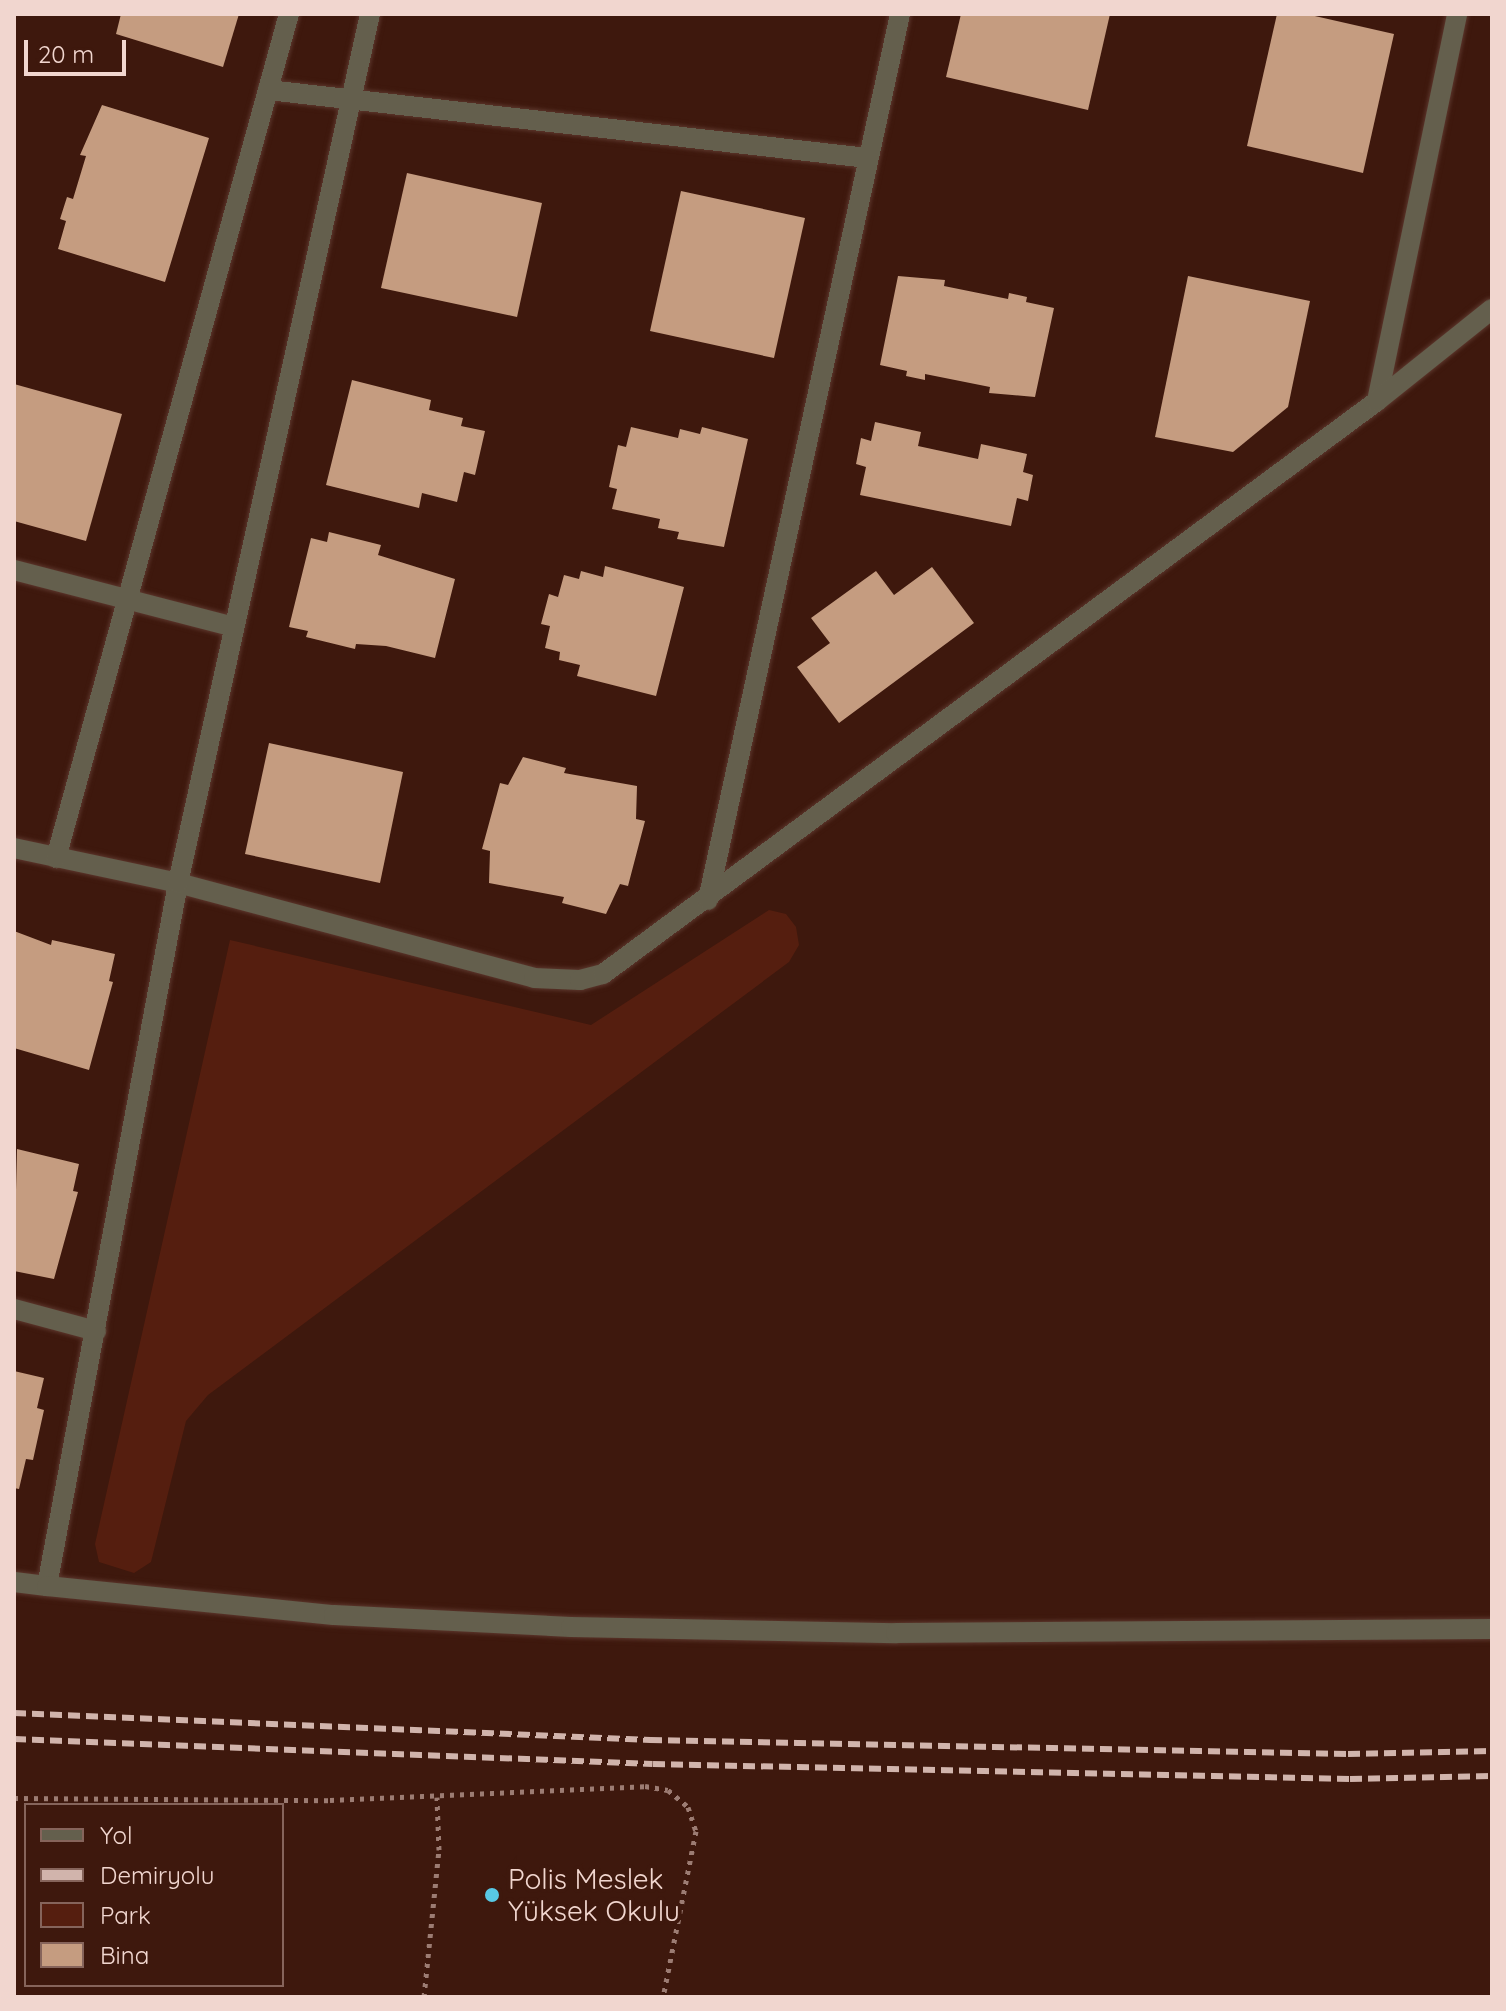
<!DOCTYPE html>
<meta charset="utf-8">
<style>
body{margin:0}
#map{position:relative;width:1506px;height:2011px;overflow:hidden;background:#3e180d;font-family:Quicksand,sans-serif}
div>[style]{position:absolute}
.green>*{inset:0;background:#551e0f}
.building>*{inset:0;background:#c59c80}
.path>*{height:5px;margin-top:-2.5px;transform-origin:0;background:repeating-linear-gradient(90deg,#9c7c73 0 4px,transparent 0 10px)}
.roads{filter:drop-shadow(0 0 2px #5b362c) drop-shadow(0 0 2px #5b362c)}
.minor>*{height:20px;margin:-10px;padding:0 10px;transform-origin:10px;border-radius:10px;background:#645f4d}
.rail>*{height:6px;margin-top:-3px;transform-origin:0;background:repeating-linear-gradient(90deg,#d1b4ac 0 12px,transparent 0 18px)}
.dots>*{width:22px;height:22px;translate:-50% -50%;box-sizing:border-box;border:4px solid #3e180d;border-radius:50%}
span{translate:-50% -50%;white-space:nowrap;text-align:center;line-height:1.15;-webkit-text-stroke:8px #3e180d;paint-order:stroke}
.poi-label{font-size:28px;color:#f1d6cf}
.left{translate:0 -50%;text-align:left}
.frame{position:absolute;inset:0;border:16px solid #f1d6cf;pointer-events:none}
.legend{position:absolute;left:24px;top:1803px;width:260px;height:184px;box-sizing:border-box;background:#3e180d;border:2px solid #86645b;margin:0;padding:10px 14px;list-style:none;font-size:24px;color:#f1d6cf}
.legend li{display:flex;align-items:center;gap:16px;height:40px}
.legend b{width:40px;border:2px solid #86645b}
.scale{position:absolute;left:24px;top:40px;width:102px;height:36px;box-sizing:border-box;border:4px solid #f1d6cf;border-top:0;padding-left:10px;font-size:24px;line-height:28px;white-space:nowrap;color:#f1d6cf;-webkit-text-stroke:6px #3e180d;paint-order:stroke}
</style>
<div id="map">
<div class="green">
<i style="clip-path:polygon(769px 910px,786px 914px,796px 927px,799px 945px,789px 962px,208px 1395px,186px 1421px,151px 1562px,134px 1573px,99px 1562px,95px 1544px,230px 940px,591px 1025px)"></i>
</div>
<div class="building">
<i style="clip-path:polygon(121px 14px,239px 14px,223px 67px,116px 34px)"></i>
<i style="clip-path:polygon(961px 14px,1110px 14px,1088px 110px,946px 77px)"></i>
<i style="clip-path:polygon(1277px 14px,1306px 14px,1394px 34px,1363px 173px,1247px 146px)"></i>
<i style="clip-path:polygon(102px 105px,209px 138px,165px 282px,58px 249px,66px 221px,60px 219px,67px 197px,73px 199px,86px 156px,80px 155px)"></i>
<i style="clip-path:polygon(407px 173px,542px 203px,517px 317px,381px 288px)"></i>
<i style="clip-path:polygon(681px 191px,805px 218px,774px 358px,650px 331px)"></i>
<i style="clip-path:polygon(898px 276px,945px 280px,944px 286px,1008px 299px,1009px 293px,1027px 297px,1026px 302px,1054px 308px,1035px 397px,989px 393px,990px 387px,925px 374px,925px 380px,906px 376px,907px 371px,880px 365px)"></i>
<i style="clip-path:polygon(1188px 276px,1310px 301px,1288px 407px,1233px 452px,1155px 437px)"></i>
<i style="clip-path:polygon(352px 380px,431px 400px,429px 410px,463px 418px,461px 426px,485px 431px,475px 475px,464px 472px,457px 502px,422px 493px,419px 508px,326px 485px)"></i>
<i style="clip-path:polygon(14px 384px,122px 414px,86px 541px,14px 521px)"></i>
<i style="clip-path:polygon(875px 422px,921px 432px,918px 446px,978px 459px,981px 444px,1027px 454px,1023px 472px,1033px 475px,1028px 501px,1017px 498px,1011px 526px,860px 495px,866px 467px,856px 464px,861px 438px,871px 441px)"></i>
<i style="clip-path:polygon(631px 427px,678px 438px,680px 429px,700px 434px,702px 427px,748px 439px,724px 547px,677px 539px,679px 532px,658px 528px,660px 519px,612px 509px,617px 489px,609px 487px,618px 445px,626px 447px)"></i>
<i style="clip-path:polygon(329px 532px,381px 545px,378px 555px,455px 579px,435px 658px,386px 646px,356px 644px,355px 649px,306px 637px,308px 631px,289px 627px,311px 538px,327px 542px)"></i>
<i style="clip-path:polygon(605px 566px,684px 587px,656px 696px,577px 676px,580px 665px,559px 660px,560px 652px,545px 648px,550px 626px,541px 624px,549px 594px,558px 597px,564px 575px,579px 579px,581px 571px,603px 577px)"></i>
<i style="clip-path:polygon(932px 567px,974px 623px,839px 723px,797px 667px,830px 643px,811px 618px,876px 571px,894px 595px)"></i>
<i style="clip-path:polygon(269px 743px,403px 772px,380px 883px,245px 854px)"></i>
<i style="clip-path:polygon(523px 757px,566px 768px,564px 773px,637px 786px,636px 819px,645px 821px,628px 886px,620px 884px,606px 914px,562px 903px,564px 897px,489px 883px,490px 851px,482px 849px,500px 783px,508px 785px)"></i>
<i style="clip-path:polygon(14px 931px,51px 945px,52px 940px,115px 954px,109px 981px,113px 982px,89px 1070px,14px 1048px)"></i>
<i style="clip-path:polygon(17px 1149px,79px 1164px,73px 1191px,78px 1192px,54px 1279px,14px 1271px)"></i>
<i style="clip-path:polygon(14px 1371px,44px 1378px,37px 1408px,44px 1410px,33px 1460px,26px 1459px,19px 1489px,14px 1488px)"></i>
</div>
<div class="path">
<i style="left:14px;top:1798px;width:316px;rotate:0.4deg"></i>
<i style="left:330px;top:1800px;width:315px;rotate:-2.5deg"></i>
<i style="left:645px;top:1786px;width:23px;rotate:10deg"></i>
<i style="left:668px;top:1790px;width:26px;rotate:40deg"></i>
<i style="left:688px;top:1807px;width:25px;rotate:72deg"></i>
<i style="left:696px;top:1831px;width:169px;rotate:101.2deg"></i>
<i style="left:424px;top:1997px;width:148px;rotate:-84.2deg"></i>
<i style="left:439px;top:1850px;width:53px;rotate:-92.2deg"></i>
</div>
<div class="roads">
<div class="minor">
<i style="left:268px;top:90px;width:604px;rotate:6.47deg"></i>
<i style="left:1377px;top:401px;width:395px;rotate:-78.3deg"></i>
<i style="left:14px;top:570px;width:224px;rotate:14.5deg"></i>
<i style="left:14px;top:848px;width:168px;rotate:12deg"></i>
<i style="left:178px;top:883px;width:368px;rotate:14.9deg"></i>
<i style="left:534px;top:978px;width:46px;rotate:2.5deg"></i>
<i style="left:580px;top:980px;width:24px;rotate:-15deg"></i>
<i style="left:603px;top:974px;width:963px;rotate:-36.51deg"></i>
<i style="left:1377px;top:401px;width:147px;rotate:-38.7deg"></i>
<i style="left:56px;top:858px;width:876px;rotate:-74.57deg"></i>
<i style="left:708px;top:900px;width:907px;rotate:-77.77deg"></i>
<i style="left:14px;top:1309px;width:85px;rotate:15deg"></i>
<i style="left:14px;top:1582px;width:33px;rotate:7deg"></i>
<i style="left:47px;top:1586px;width:715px;rotate:-79.44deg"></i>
<i style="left:178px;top:883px;width:890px;rotate:-77.54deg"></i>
<i style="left:47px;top:1586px;width:288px;rotate:5.8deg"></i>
<i style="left:334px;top:1615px;width:237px;rotate:2.9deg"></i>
<i style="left:571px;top:1627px;width:325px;rotate:1.1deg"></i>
<i style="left:896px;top:1633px;width:596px;rotate:-0.38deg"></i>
</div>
</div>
<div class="rail">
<i style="left:14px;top:1713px;width:637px;rotate:2.43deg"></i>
<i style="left:650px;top:1740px;width:698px;rotate:1.15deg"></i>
<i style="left:1348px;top:1754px;width:144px;rotate:-1.2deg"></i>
<i style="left:14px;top:1739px;width:639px;rotate:2.24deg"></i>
<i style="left:653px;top:1764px;width:697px;rotate:1.23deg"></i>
<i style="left:1350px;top:1779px;width:142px;rotate:-1.2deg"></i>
</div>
<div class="dots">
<i style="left:492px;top:1895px;background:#58c8e4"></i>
</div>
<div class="poi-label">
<span class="left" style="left:508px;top:1895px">Polis Meslek<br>Yüksek Okulu</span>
</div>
<div class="frame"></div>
<ul class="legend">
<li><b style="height:10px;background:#645f4d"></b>Yol</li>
<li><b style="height:10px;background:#d1b4ac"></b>Demiryolu</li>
<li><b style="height:22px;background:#551e0f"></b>Park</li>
<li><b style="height:22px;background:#c59c80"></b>Bina</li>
</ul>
<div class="scale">20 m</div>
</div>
